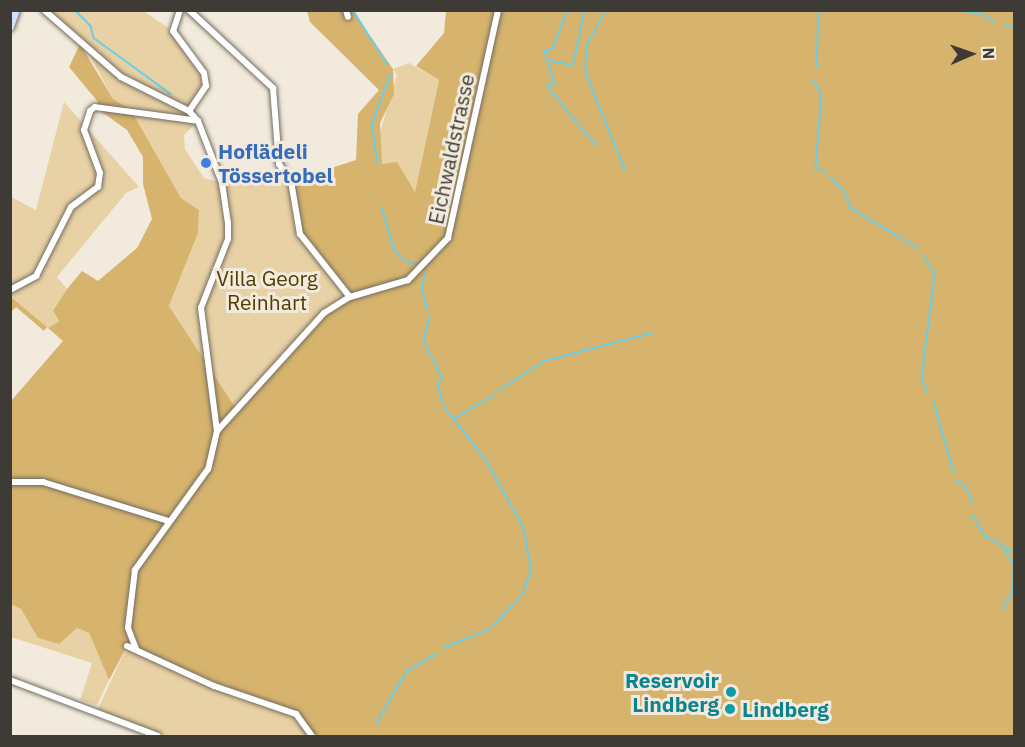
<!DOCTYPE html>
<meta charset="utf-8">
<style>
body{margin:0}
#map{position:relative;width:1025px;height:747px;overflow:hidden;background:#f2ebdd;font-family:"IBM Plex Sans",sans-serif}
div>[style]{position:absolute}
.green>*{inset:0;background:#e8d1a4}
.forest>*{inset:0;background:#d7b46d}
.stream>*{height:1.5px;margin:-0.75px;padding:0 0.75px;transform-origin:0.75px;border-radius:0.75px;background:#6bcee5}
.roads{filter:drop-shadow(0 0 2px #736d61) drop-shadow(0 0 2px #736d61)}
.street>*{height:6px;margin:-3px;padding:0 3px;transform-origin:3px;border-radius:3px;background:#fff}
.secondary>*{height:8px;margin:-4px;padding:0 4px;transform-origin:4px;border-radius:4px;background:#d0e2fb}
.dots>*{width:16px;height:16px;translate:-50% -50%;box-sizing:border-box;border:3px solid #f2ebdd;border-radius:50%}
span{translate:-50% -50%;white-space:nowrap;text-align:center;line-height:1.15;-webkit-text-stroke:6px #f2ebdd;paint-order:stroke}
.street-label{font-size:21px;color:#3e3b36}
.shop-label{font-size:21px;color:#366cbe;font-weight:700}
.left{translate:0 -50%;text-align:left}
.park-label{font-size:21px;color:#543c00}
.culture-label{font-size:21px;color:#0d838f;font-weight:700}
.right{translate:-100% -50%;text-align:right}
.frame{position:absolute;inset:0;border:12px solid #3e3b36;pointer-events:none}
.north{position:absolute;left:941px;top:24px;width:60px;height:60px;-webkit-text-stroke:4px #f2ebdd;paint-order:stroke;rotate:88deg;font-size:16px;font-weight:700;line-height:24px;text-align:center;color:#3e3b36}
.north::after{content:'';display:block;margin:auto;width:21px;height:27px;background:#3e3b36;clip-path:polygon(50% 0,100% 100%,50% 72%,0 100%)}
</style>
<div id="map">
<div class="green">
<i style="clip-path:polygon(44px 11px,143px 11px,173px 31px,204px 73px,202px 98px,189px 111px,198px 121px,184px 135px,185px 149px,204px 178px,222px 183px,291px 181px,315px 257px,350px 297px,237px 410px,169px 306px,198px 233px,199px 210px,181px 198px,131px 110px,113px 99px,89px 54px)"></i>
<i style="clip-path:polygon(409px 63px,439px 80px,415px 192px,399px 173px,382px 165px,379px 136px,397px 75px,393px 69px)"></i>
<i style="clip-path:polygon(64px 102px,139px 187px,126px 193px,57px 277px,67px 289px,53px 309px,59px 321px,48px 328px,11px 297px,11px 197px,36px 210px)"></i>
<i style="clip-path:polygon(11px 604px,21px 609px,39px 638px,77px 628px,89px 633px,109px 680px,97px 705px,80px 700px,92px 663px,11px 637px)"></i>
<i style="clip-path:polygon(127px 646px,296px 714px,312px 736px,158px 736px,98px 709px)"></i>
</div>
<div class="forest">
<i style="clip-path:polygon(307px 11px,353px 11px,393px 69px,394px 94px,380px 123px,382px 164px,397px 162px,415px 192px,439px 80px,416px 66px,444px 33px,446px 11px,1014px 11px,1014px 736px,312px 736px,299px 716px,127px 646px,109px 680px,89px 633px,77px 628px,59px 644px,38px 638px,21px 609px,11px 604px,11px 401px,63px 341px,48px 328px,59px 321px,53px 310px,67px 289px,82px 271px,98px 281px,137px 248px,152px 219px,143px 184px,143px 157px,127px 130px,95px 107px,98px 102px,69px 67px,80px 44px,113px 99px,131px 110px,181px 198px,199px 210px,198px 233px,169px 306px,237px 410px,311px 326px,350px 297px,305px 246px,291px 181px,356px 160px,358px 114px,379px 90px,310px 22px)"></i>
<i style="clip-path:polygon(11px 297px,47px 327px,44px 331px,16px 307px,11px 312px)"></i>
</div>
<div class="stream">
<i style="left:75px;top:10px;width:23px;rotate:45deg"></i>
<i style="left:91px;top:26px;width:12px;rotate:76deg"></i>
<i style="left:94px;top:38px;width:95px;rotate:36deg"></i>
<i style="left:353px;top:10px;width:64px;rotate:57.8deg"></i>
<i style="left:568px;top:10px;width:42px;rotate:111deg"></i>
<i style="left:553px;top:49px;width:8px;rotate:166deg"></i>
<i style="left:545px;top:51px;width:34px;rotate:73deg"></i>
<i style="left:555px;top:83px;width:9px;rotate:159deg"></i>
<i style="left:547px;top:86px;width:77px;rotate:50.3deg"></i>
<i style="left:606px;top:10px;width:41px;rotate:117.8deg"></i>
<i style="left:587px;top:46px;width:27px;rotate:92deg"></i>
<i style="left:586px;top:73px;width:104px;rotate:67.9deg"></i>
<i style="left:865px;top:10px;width:44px"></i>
<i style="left:951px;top:10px;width:29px;rotate:6deg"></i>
<i style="left:980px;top:13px;width:17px;rotate:31deg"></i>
<i style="left:1005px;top:25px;width:9px;rotate:18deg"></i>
<i style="left:550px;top:61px;width:23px;rotate:10deg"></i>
<i style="left:573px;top:65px;width:56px;rotate:-77.7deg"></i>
<i style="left:816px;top:68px;width:58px;rotate:-87deg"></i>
<i style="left:814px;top:80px;width:14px;rotate:60deg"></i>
<i style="left:822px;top:94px;width:73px;rotate:94.7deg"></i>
<i style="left:816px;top:167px;width:11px;rotate:27deg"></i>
<i style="left:377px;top:164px;width:40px;rotate:-97.1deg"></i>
<i style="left:372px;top:124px;width:52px;rotate:-69.8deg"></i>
<i style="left:830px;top:177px;width:18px;rotate:43deg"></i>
<i style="left:843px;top:189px;width:21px;rotate:67deg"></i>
<i style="left:851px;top:208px;width:78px;rotate:30.8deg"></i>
<i style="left:382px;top:207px;width:44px;rotate:74.1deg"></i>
<i style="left:394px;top:249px;width:16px;rotate:47deg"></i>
<i style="left:405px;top:261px;width:14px;rotate:12deg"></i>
<i style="left:924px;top:255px;width:23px;rotate:61deg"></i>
<i style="left:935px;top:275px;width:106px;rotate:97.1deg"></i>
<i style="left:922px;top:380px;width:14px;rotate:65deg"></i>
<i style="left:425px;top:274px;width:17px;rotate:100deg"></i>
<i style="left:422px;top:291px;width:21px;rotate:73deg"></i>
<i style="left:430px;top:316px;width:26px;rotate:103deg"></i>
<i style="left:424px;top:341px;width:42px;rotate:63.4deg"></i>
<i style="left:443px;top:379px;width:7px;rotate:135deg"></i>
<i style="left:438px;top:384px;width:19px;rotate:74deg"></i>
<i style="left:499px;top:391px;width:54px;rotate:-33.7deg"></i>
<i style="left:544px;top:361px;width:112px;rotate:-14.5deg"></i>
<i style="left:934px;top:402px;width:74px;rotate:74.3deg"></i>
<i style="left:454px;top:419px;width:47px;rotate:-31deg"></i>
<i style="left:955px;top:481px;width:9px;rotate:18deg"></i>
<i style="left:964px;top:484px;width:20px;rotate:63deg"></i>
<i style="left:973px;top:515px;width:24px;rotate:60deg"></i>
<i style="left:985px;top:536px;width:33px;rotate:29deg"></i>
<i style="left:1005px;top:549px;width:19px;rotate:62deg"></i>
<i style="left:1002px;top:610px;width:21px;rotate:-59deg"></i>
<i style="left:1013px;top:592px;width:25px;rotate:-88deg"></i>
<i style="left:443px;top:648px;width:51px;rotate:-22deg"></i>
<i style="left:490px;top:629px;width:48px;rotate:-46.7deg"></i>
<i style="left:523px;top:594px;width:25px;rotate:-72deg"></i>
<i style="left:531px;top:570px;width:44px;rotate:-100.5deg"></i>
<i style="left:523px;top:527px;width:78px;rotate:-119.2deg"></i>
<i style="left:485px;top:459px;width:66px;rotate:-128.3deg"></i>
<i style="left:376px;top:724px;width:61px;rotate:-59.7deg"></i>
<i style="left:407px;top:671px;width:34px;rotate:-30deg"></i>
</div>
<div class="roads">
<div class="street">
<i style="left:44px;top:10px;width:102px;rotate:41deg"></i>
<i style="left:121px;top:77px;width:76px;rotate:26.6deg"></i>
<i style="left:189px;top:111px;width:13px;rotate:48deg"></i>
<i style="left:198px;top:121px;width:66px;rotate:68.8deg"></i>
<i style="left:222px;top:183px;width:40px;rotate:81.5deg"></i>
<i style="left:228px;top:223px;width:16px;rotate:90deg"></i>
<i style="left:228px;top:239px;width:74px;rotate:111.4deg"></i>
<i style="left:201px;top:308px;width:124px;rotate:82.6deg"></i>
<i style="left:217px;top:431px;width:39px;rotate:103deg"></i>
<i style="left:208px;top:469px;width:125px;rotate:125.9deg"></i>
<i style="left:135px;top:570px;width:58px;rotate:96.9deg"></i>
<i style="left:128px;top:628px;width:22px;rotate:69deg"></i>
<i style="left:180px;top:10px;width:22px;rotate:108deg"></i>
<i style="left:173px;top:31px;width:52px;rotate:53.6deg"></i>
<i style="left:204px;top:73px;width:13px;rotate:81deg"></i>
<i style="left:206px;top:86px;width:30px;rotate:124deg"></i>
<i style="left:189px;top:10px;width:115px;rotate:42.9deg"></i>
<i style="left:273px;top:88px;width:76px;rotate:85.5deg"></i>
<i style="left:279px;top:164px;width:21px;rotate:55deg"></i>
<i style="left:291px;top:181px;width:54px;rotate:80.4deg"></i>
<i style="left:300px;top:234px;width:80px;rotate:51.6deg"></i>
<i style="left:346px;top:10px;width:7px;rotate:74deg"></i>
<i style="left:10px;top:290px;width:30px;rotate:-28deg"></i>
<i style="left:36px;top:276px;width:77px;rotate:-63.1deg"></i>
<i style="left:71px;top:207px;width:34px;rotate:-37deg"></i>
<i style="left:98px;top:187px;width:14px;rotate:-82deg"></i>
<i style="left:100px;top:173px;width:46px;rotate:-110.4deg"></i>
<i style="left:84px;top:130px;width:20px;rotate:-72deg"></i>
<i style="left:90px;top:111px;width:6px;rotate:-39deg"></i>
<i style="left:95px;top:107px;width:104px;rotate:7.7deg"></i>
<i style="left:217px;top:431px;width:159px;rotate:-47.8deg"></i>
<i style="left:324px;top:313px;width:31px;rotate:-32deg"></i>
<i style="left:350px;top:297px;width:60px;rotate:-16.3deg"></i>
<i style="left:408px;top:280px;width:58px;rotate:-46.4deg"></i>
<i style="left:448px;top:238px;width:233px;rotate:-77.6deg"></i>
<i style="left:10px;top:482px;width:33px"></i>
<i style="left:43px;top:482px;width:131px;rotate:17.3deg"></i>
<i style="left:127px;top:646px;width:96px;rotate:24.7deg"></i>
<i style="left:214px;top:686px;width:87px;rotate:18.9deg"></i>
<i style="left:296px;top:714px;width:27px;rotate:54deg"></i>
<i style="left:10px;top:680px;width:158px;rotate:20.7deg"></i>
</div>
<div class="secondary">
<i style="left:10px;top:27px;width:18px;rotate:-71deg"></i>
</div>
</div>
<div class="dots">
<i style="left:206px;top:163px;background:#3f7fe0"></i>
<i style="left:731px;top:692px;background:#0f9aa8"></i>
<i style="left:730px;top:709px;background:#0f9aa8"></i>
</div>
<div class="street-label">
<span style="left:451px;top:149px;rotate:-78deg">Eichwaldstrasse</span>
</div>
<div class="shop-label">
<span class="left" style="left:218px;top:163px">Hoflädeli<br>Tössertobel</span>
</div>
<div class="park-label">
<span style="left:267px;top:290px">Villa Georg<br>Reinhart</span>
</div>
<div class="culture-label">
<span class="right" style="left:719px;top:692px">Reservoir<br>Lindberg</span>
<span class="left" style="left:742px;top:709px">Lindberg</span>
</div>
<div class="frame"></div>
<div class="north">N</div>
</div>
